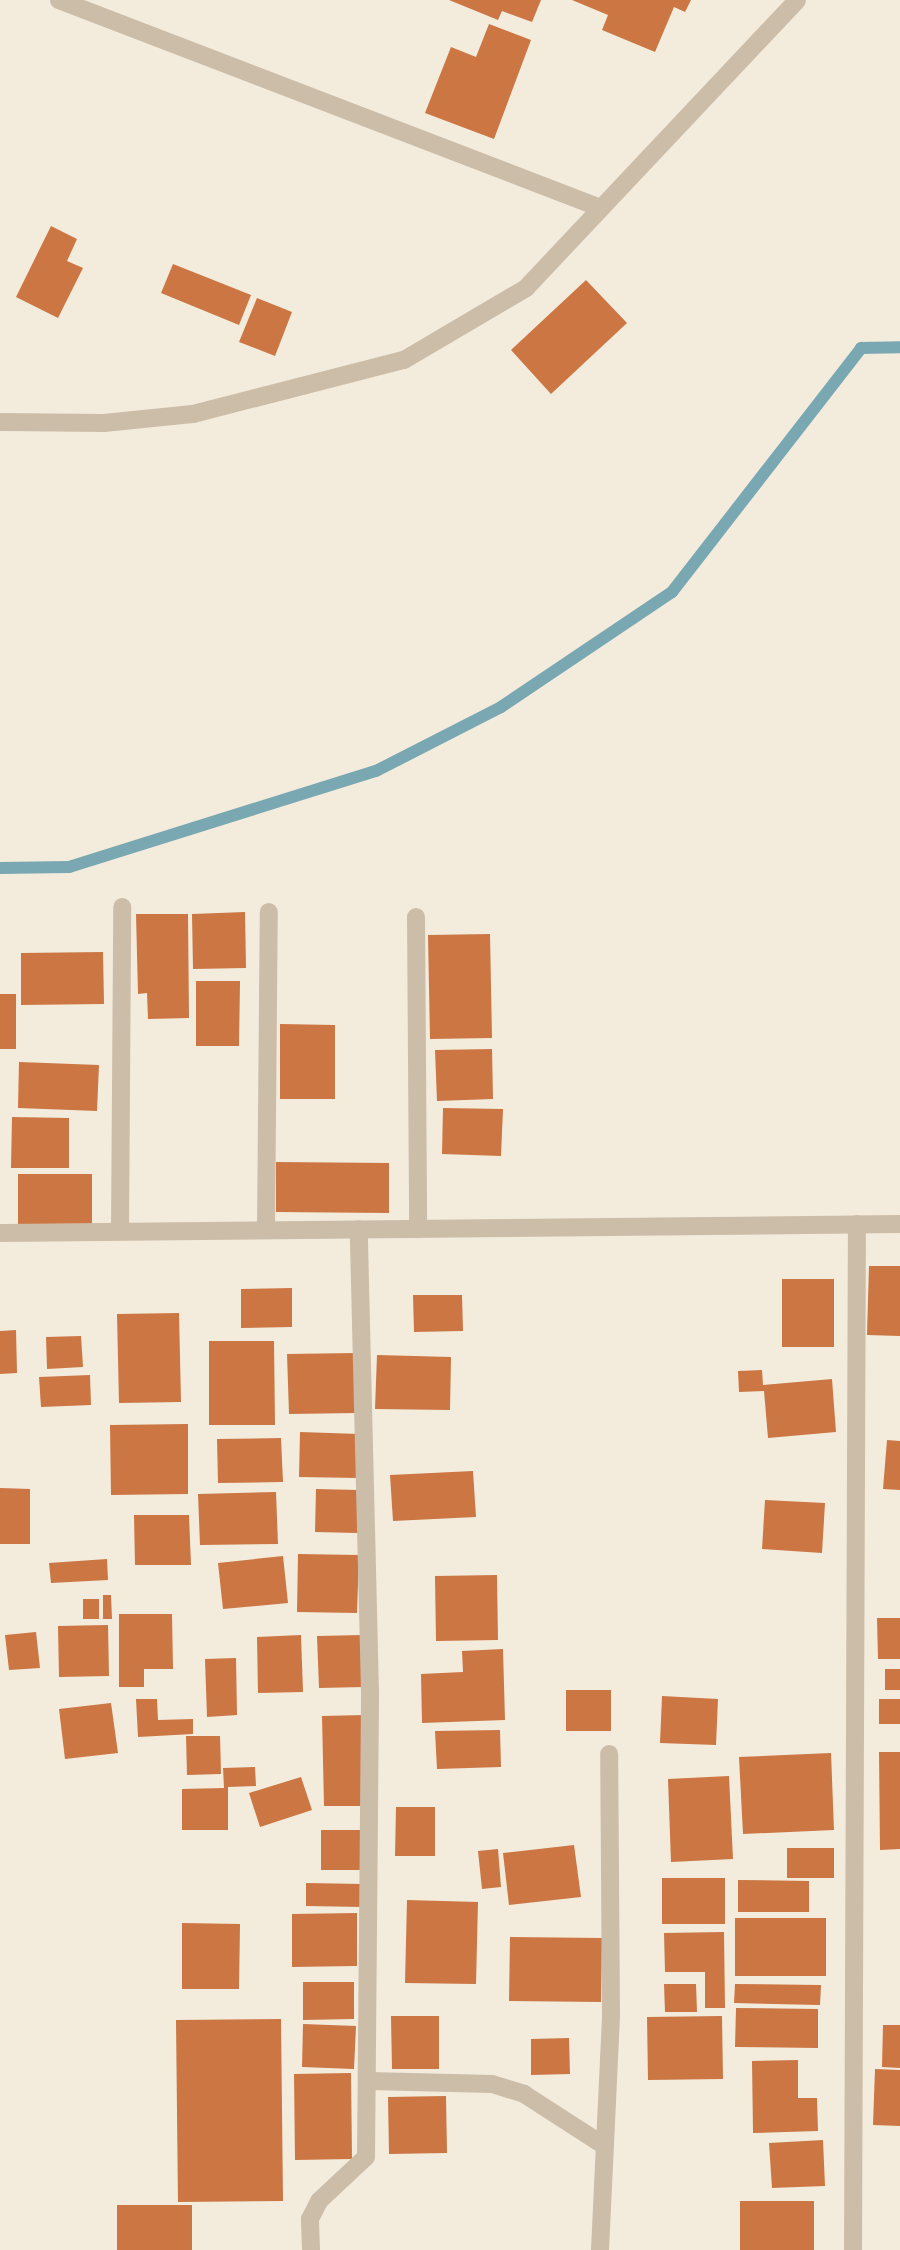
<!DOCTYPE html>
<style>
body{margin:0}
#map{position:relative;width:900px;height:2250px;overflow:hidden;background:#f3ecdd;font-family:"Public Sans",sans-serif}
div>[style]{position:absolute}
.stream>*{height:12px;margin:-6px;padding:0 6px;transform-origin:6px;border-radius:6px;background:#7aa8b2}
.building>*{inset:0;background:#cb7643}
.minor>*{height:18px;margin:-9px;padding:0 9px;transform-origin:9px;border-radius:9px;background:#ccbda8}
span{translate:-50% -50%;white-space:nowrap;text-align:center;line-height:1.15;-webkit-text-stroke:6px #fbf5e9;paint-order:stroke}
</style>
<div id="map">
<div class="stream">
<i style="left:0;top:868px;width:69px;rotate:-0.8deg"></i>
<i style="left:69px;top:867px;width:322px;rotate:-17.4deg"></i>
<i style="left:376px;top:771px;width:140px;rotate:-27.1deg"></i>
<i style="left:501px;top:707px;width:206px;rotate:-33.9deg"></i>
<i style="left:672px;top:592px;width:309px;rotate:-52.2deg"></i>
<i style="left:861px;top:348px;width:39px;rotate:-1deg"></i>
</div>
<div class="building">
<i style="clip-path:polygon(449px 0,541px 0,532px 22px,502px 11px,498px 20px)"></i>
<i style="clip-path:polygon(572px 0,691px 0,685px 12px,674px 7px,655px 52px,602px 30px,608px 15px)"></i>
<i style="clip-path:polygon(489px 24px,531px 40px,494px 139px,425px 113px,451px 47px,476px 57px)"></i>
<i style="clip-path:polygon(51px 226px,77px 239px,67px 261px,83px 268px,58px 318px,16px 297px)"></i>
<i style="clip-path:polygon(173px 264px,251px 295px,239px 325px,161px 293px)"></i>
<i style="clip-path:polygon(586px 280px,627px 323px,551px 394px,511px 350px)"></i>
<i style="clip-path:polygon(257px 298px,292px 312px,275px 356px,239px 342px)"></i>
<i style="clip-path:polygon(245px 912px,246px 968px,193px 969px,192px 914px)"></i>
<i style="clip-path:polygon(136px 914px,188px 914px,189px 1018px,148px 1019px,147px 993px,138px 994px)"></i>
<i style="clip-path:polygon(490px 934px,492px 1038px,430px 1039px,428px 935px)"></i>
<i style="clip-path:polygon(103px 952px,104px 1004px,21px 1005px,21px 953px)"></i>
<i style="clip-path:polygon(196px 981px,240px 981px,239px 1046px,196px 1046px)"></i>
<i style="clip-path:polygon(0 994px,16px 994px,16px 1049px,0 1049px)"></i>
<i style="clip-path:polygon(280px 1024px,335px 1025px,335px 1099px,280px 1099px)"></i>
<i style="clip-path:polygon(492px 1049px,493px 1099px,437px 1101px,435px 1050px)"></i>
<i style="clip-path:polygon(19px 1062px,99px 1065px,97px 1111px,18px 1108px)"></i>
<i style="clip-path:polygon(443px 1108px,503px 1109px,501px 1156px,442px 1154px)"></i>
<i style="clip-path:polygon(12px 1117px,69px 1118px,69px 1168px,11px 1168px)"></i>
<i style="clip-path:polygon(276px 1162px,389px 1163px,389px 1213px,276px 1212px)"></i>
<i style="clip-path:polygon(18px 1174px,92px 1174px,92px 1224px,18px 1224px)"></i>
<i style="clip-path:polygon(869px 1266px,900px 1266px,900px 1336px,867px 1335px)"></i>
<i style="clip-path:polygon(782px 1279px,834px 1279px,834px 1347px,782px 1347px)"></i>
<i style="clip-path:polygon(292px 1288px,292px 1327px,241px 1328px,241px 1289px)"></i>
<i style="clip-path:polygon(413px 1295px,462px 1295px,463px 1331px,414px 1332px)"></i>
<i style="clip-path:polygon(179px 1313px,181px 1402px,119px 1403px,117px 1314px)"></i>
<i style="clip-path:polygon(16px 1330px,17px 1373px,0 1374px,0 1331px)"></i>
<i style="clip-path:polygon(81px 1336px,83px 1367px,47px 1369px,46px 1337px)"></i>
<i style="clip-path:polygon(209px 1341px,274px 1341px,275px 1425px,209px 1425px)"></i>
<i style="clip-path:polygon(356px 1353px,356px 1413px,289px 1414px,287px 1354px)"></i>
<i style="clip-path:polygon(377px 1355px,451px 1357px,450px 1410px,375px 1409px)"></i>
<i style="clip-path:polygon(762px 1370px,763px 1385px,832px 1379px,836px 1432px,768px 1438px,764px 1391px,739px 1392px,738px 1371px)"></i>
<i style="clip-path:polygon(90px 1375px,91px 1405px,41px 1407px,39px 1377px)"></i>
<i style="clip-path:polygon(188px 1424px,188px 1494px,111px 1495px,110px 1425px)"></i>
<i style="clip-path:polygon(300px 1432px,359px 1434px,358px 1478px,299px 1477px)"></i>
<i style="clip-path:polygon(281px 1438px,283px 1482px,218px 1483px,217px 1439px)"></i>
<i style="clip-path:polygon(887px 1440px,900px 1441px,900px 1490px,883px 1489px)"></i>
<i style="clip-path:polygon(473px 1471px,476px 1517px,393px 1521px,390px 1475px)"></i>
<i style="clip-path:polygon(0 1488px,30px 1489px,30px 1544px,0 1544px)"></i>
<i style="clip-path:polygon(316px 1489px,359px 1490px,358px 1533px,315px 1532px)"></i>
<i style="clip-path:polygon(276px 1492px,278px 1544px,200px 1545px,198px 1494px)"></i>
<i style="clip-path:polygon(765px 1500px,825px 1503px,822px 1553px,762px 1549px)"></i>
<i style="clip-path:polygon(134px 1515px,189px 1515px,191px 1565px,135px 1565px)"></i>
<i style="clip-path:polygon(298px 1554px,359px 1555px,357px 1613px,297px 1612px)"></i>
<i style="clip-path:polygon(283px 1556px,288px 1603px,223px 1609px,218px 1563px)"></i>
<i style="clip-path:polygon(107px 1559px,108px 1580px,51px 1583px,49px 1563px)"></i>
<i style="clip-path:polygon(497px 1575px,498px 1640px,436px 1641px,435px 1576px)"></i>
<i style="clip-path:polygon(103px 1595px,111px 1595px,112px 1619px,103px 1619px)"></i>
<i style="clip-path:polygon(83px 1599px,99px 1599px,99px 1619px,83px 1619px)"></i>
<i style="clip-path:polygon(119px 1614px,172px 1614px,173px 1669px,144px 1669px,144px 1687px,119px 1687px)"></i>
<i style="clip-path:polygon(877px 1618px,900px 1618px,900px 1659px,878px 1659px)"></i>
<i style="clip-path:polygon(108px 1625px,109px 1676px,59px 1677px,58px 1626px)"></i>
<i style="clip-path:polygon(36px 1632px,40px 1668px,9px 1670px,5px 1635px)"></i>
<i style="clip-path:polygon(301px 1635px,303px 1692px,258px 1693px,257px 1637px)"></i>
<i style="clip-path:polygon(363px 1635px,364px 1687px,319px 1688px,317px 1636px)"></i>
<i style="clip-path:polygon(503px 1649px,505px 1720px,422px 1723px,421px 1674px,463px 1672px,462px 1651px)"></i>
<i style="clip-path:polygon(236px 1658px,237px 1715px,207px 1717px,205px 1659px)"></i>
<i style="clip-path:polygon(885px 1669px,900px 1669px,900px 1690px,885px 1690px)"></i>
<i style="clip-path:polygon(566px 1690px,611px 1690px,611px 1731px,566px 1731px)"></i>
<i style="clip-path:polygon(662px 1696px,718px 1699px,716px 1745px,660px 1743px)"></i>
<i style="clip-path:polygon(136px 1699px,157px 1699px,158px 1720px,193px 1719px,193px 1734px,138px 1737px)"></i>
<i style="clip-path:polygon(879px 1699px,900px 1699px,900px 1724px,879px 1724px)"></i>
<i style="clip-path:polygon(111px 1703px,118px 1753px,65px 1759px,59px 1709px)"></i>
<i style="clip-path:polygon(365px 1715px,366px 1806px,324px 1806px,322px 1716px)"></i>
<i style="clip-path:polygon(500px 1730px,501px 1767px,437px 1769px,435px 1731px)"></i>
<i style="clip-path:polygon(186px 1736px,220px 1736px,221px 1774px,187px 1775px)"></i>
<i style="clip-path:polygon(879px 1752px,900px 1752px,900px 1849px,880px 1850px)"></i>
<i style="clip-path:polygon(831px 1753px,834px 1830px,743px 1834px,739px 1757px)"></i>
<i style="clip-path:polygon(255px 1767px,256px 1786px,228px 1787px,228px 1830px,182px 1830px,182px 1789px,224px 1788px,223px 1768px)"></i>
<i style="clip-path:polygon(729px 1776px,733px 1859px,671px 1862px,668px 1779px)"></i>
<i style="clip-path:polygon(301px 1777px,312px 1810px,260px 1827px,249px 1793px)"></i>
<i style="clip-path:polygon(396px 1807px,435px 1807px,435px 1856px,395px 1856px)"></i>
<i style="clip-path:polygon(321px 1830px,368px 1830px,368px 1870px,321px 1870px)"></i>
<i style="clip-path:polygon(574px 1845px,581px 1897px,509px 1905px,503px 1853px)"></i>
<i style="clip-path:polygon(787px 1848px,834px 1848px,834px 1878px,787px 1878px)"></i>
<i style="clip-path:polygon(498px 1849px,501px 1887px,482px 1889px,478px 1851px)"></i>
<i style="clip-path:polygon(662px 1878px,725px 1878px,725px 1924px,662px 1924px)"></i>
<i style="clip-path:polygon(738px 1880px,809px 1881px,809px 1912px,738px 1912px)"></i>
<i style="clip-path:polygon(306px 1883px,363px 1884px,363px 1907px,306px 1906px)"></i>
<i style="clip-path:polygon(407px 1900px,478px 1902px,476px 1984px,405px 1983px)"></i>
<i style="clip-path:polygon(357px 1913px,357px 1966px,292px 1967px,292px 1914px)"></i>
<i style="clip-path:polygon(735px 1918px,826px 1918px,826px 1976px,735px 1976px)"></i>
<i style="clip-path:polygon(182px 1923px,240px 1924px,239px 1989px,182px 1989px)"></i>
<i style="clip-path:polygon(724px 1932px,725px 2008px,705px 2008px,705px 1972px,665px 1972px,664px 1933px)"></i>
<i style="clip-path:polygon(510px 1937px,602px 1938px,601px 2002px,509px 2001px)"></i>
<i style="clip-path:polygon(303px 1982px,354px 1982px,354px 2019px,303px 2020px)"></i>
<i style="clip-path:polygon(664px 1984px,696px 1984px,697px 2012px,665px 2012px)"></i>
<i style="clip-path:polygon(735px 1984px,821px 1985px,820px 2005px,734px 2003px)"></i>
<i style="clip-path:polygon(736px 2008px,818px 2009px,818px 2048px,735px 2047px)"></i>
<i style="clip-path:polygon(391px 2016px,439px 2016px,439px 2069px,392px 2069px)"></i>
<i style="clip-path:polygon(722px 2016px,723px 2079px,648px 2080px,647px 2017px)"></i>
<i style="clip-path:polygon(281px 2019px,283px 2201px,178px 2202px,176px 2020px)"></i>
<i style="clip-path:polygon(303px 2024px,356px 2026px,354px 2069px,302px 2067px)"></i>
<i style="clip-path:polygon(883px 2025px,900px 2025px,900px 2068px,882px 2067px)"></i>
<i style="clip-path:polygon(569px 2038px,570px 2074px,531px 2075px,531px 2039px)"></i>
<i style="clip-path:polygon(798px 2060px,798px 2098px,817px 2098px,818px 2131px,753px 2133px,752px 2061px)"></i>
<i style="clip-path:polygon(875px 2069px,900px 2070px,900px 2126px,873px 2125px)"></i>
<i style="clip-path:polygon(351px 2073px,352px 2159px,295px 2160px,294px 2074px)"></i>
<i style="clip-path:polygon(446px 2096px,447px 2153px,389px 2154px,388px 2097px)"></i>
<i style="clip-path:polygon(823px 2140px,825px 2186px,772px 2188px,769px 2143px)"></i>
<i style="clip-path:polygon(740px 2201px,814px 2201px,814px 2250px,740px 2250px)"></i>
<i style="clip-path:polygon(117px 2205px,192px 2205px,192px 2250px,117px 2250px)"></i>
</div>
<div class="minor">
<i style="left:59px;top:0;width:577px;rotate:21.01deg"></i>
<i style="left:0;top:422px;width:104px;rotate:0.6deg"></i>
<i style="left:104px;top:423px;width:89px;rotate:-5.8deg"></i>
<i style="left:193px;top:414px;width:218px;rotate:-14.4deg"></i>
<i style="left:404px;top:360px;width:142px;rotate:-30.5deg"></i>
<i style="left:526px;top:288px;width:395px;rotate:-46.7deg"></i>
<i style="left:416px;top:917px;width:312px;rotate:89.6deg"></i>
<i style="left:266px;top:1230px;width:318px;rotate:-89.5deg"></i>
<i style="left:120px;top:1231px;width:324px;rotate:-89.6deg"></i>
<i style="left:0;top:1233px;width:900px;rotate:-0.57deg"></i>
<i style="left:369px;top:2081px;width:123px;rotate:1.4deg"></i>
<i style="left:492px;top:2084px;width:34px;rotate:17deg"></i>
<i style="left:524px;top:2094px;width:90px;rotate:32.8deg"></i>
<i style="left:311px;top:2250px;width:31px;rotate:-92deg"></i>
<i style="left:310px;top:2219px;width:20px;rotate:-63deg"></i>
<i style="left:319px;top:2201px;width:64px;rotate:-43.1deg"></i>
<i style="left:366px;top:2157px;width:465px;rotate:-89.5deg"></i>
<i style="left:370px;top:1692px;width:463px;rotate:-91.4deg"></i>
<i style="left:600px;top:2250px;width:235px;rotate:-87.3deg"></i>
<i style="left:611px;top:2015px;width:261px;rotate:-90.4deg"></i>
<i style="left:853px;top:2250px;width:1026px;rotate:-89.78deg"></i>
</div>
</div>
